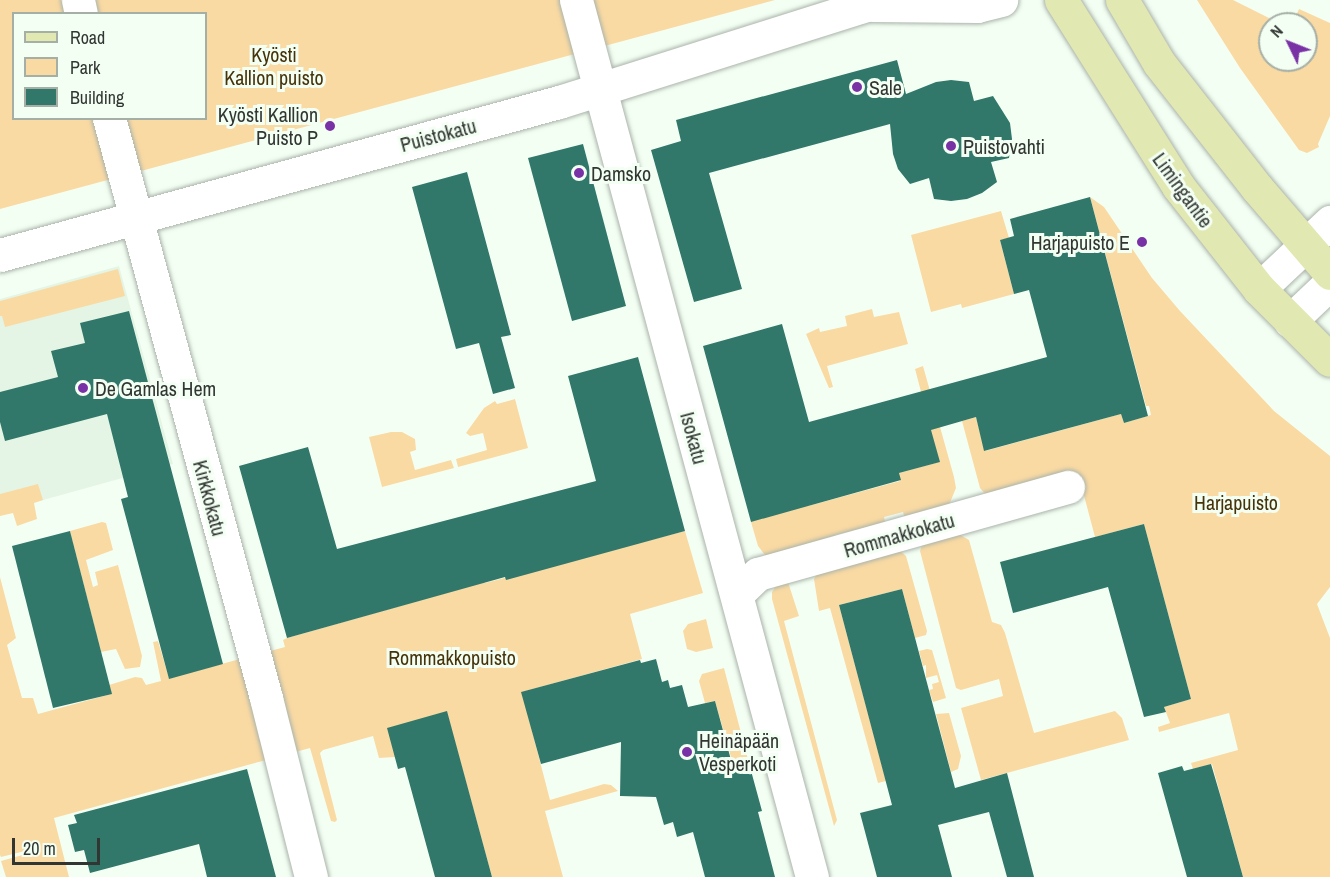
<!DOCTYPE html>
<meta charset="utf-8">
<style>
body{margin:0}
#map{position:relative;width:1330px;height:877px;overflow:hidden;background:#f4fff4;font-family:"Archivo Narrow",sans-serif}
div>[style]{position:absolute}
.built>*{inset:0;background:#e4f5e5}
.green>*{inset:0;background:#fadaa3}
.building>*{inset:0;background:#31786b}
.roads{filter:drop-shadow(0 0 2px #aab4aa) drop-shadow(0 0 2px #aab4aa)}
.street>*{height:33px;margin:-16.5px;padding:0 16.5px;transform-origin:16.5px;border-radius:16.5px;background:#fff}
.secondary>*{height:33px;margin:-16.5px;padding:0 16.5px;transform-origin:16.5px;border-radius:16.5px;background:#fff}
.primary>*{height:33px;margin:-16.5px;padding:0 16.5px;transform-origin:16.5px;border-radius:16.5px;background:#e2e8b2}
.dots>*{width:16px;height:16px;translate:-50% -50%;box-sizing:border-box;border:3px solid #f4fff4;border-radius:50%}
span{translate:-50% -50%;white-space:nowrap;text-align:center;line-height:1.15;-webkit-text-stroke:6px #f4fff4;paint-order:stroke}
.park-label{font-size:20px;color:#47330a}
.poi-label{font-size:20px;color:#313632}
.left{translate:0 -50%;text-align:left}
.right{translate:-100% -50%;text-align:right}
.street-label{font-size:20px;color:#313632}
.legend{position:absolute;left:12px;top:12px;width:195px;height:108px;box-sizing:border-box;background:#f4fff4;border:2px solid #a6afa6;margin:0;padding:8px 10px;list-style:none;font-size:18px;color:#313632}
.legend li{display:flex;align-items:center;gap:12px;height:30px}
.legend b{width:30px;border:2px solid #a6afa6}
.north{position:absolute;left:1258px;top:12px;width:60px;height:60px;box-sizing:border-box;background:#f4fff4;border:2px solid #a6afa6;border-radius:50%;rotate:313deg;font-size:16px;font-weight:700;line-height:24px;text-align:center;color:#313632}
.north::after{content:'';display:block;margin:auto;width:21px;height:27px;background:#7932a5;clip-path:polygon(50% 0,100% 100%,50% 72%,0 100%)}
.scale{position:absolute;left:12px;top:838px;width:88px;height:27px;box-sizing:border-box;border:3px solid #313632;border-top:0;padding-left:8px;font-size:18px;line-height:21px;white-space:nowrap;color:#313632;-webkit-text-stroke:4px #f4fff4;paint-order:stroke}
</style>
<div id="map">
<div class="built">
<i style="clip-path:polygon(119px 266px,173px 464px,0 512px,0 299px)"></i>
</div>
<div class="green">
<i style="clip-path:polygon(evenodd,0 0,775px 0,0 209px,0 0,14px 14px,206px 14px,206px 118px,14px 118px,14px 14px)"></i>
<i style="clip-path:polygon(1197px 0,1233px 0,1281px 24px,1270px 24px,1270px 60px,1306px 60px,1306px 24px,1292px 24px,1299px 9px,1330px 23px,1330px 116px,1318px 144px,1319px 147px,1307px 153px,1299px 150px,1240px 68px)"></i>
<i style="clip-path:polygon(1090px 197px,1104px 207px,1152px 278px,1180px 311px,1274px 411px,1330px 456px,1330px 587px,1317px 604px,1330px 638px,1330px 877px,1243px 877px,1212px 764px,1193px 769px,1191px 763px,1238px 750px,1229px 713px,1159px 732px,1158px 727px,1170px 723px,1164px 707px,1191px 699px,1144px 524px,1095px 537px,1078px 473px,989px 498px,980px 488px,962px 421px,976px 417px,985px 451px,1121px 414px,1124px 423px,1151px 415px,1149px 406px,1146px 406px)"></i>
<i style="clip-path:polygon(1001px 211px,1009px 238px,1000px 240px,1014px 294px,962px 308px,961px 304px,931px 312px,911px 235px)"></i>
<i style="clip-path:polygon(118px 269px,125px 296px,5px 327px,2px 316px,0 316px,0 301px)"></i>
<i style="clip-path:polygon(872px 309px,874px 317px,899px 312px,908px 344px,827px 366px,833px 387px,829px 388px,806px 334px,819px 328px,820px 332px,847px 326px,845px 316px)"></i>
<i style="clip-path:polygon(923px 366px,954px 477px,956px 488px,949px 505px,906px 521px,903px 512px,884px 517px,886px 526px,855px 530px,835px 535px,836px 540px,770px 557px,765px 555px,758px 546px,751px 522px,805px 499px,808px 506px,900px 481px,899px 473px,939px 462px,930px 455px,924px 403px,915px 369px)"></i>
<i style="clip-path:polygon(515px 399px,528px 448px,458px 467px,456px 459px,487px 450px,483px 433px,470px 436px,466px 433px,484px 408px,495px 401px,497px 404px)"></i>
<i style="clip-path:polygon(391px 432px,402px 432px,415px 439px,416px 450px,410px 452px,415px 470px,451px 460px,454px 468px,382px 487px,369px 437px)"></i>
<i style="clip-path:polygon(38px 484px,43px 500px,34px 503px,37px 519px,17px 526px,13px 513px,0 516px,0 494px)"></i>
<i style="clip-path:polygon(102px 522px,106px 523px,113px 550px,86px 560px,93px 587px,98px 585px,95px 572px,118px 565px,142px 656px,140px 667px,125px 669px,116px 649px,101px 652px,70px 531px)"></i>
<i style="clip-path:polygon(685px 531px,703px 593px,630px 614px,642px 659px,522px 692px,550px 800px,604px 784px,611px 785px,618px 791px,545px 811px,563px 877px,492px 877px,447px 713px,395px 757px,379px 758px,373px 736px,323px 750px,320px 753px,337px 820px,335px 822px,331px 821px,310px 748px,54px 818px,69px 877px,6px 877px,1px 861px,26px 854px,25px 851px,1px 857px,0 855px,0 577px,16px 638px,7px 645px,22px 698px,33px 698px,38px 714px,111px 694px,109px 685px,135px 677px,142px 678px,146px 685px,161px 681px,153px 642px,158px 641px,169px 678px,285px 647px,283px 640px,287px 638px,467px 587px,479px 563px,485px 583px)"></i>
<i style="clip-path:polygon(957px 533px,969px 540px,992px 622px,1001px 625px,1005px 633px,1034px 733px,1115px 711px,1122px 718px,1129px 740px,981px 780px,961px 708px,1003px 696px,999px 679px,961px 690px,956px 688px,920px 551px,923px 542px)"></i>
<i style="clip-path:polygon(898px 549px,906px 556px,927px 631px,926px 635px,915px 638px,902px 589px,839px 605px,886px 781px,878px 783px,830px 608px,819px 611px,814px 579px,818px 572px)"></i>
<i style="clip-path:polygon(787px 579px,799px 616px,784px 621px,837px 820px,834px 826px,772px 599px,772px 592px,776px 586px)"></i>
<i style="clip-path:polygon(706px 619px,713px 648px,696px 652px,687px 649px,683px 631px,688px 624px)"></i>
<i style="clip-path:polygon(927px 649px,932px 650px,946px 698px,933px 702px,929px 690px,933px 689px,932px 684px,939px 682px,937px 675px,926px 678px,926px 665px,923px 666px,919px 651px)"></i>
<i style="clip-path:polygon(724px 668px,750px 767px,724px 774px,731px 757px,715px 701px,705px 703px,699px 681px,702px 674px)"></i>
<i style="clip-path:polygon(949px 713px,961px 756px,958px 769px,951px 772px,936px 714px)"></i>
</div>
<div class="building">
<i style="clip-path:polygon(897px 60px,906px 94px,936px 82px,951px 80px,969px 82px,974px 101px,993px 96px,1010px 123px,1012px 139px,1009px 158px,991px 162px,997px 182px,982px 193px,967px 199px,951px 201px,934px 199px,929px 178px,910px 184px,898px 169px,893px 154px,890px 124px,709px 173px,742px 289px,694px 302px,651px 150px,681px 141px,676px 120px)"></i>
<i style="clip-path:polygon(583px 144px,626px 306px,572px 321px,528px 158px)"></i>
<i style="clip-path:polygon(467px 172px,511px 335px,501px 337px,515px 388px,493px 394px,479px 343px,456px 349px,412px 187px)"></i>
<i style="clip-path:polygon(1090px 197px,1148px 416px,1124px 423px,1121px 414px,984px 451px,976px 417px,931px 430px,940px 462px,899px 473px,901px 480px,751px 522px,703px 346px,782px 324px,809px 422px,1047px 357px,1029px 290px,1014px 294px,1000px 240px,1014px 236px,1010px 219px)"></i>
<i style="clip-path:polygon(129px 311px,223px 664px,169px 679px,121px 499px,128px 497px,107px 414px,5px 441px,0 422px,0 392px,58px 377px,51px 351px,85px 343px,80px 323px)"></i>
<i style="clip-path:polygon(638px 357px,685px 531px,506px 580px,505px 577px,287px 638px,239px 466px,308px 447px,337px 549px,596px 481px,568px 376px)"></i>
<i style="clip-path:polygon(1144px 524px,1191px 699px,1164px 707px,1166px 712px,1144px 717px,1108px 587px,1013px 613px,1000px 562px)"></i>
<i style="clip-path:polygon(70px 531px,112px 694px,53px 708px,12px 546px)"></i>
<i style="clip-path:polygon(902px 589px,955px 788px,1007px 773px,1034px 877px,1007px 877px,989px 812px,938px 825px,952px 877px,877px 877px,860px 813px,892px 805px,839px 605px)"></i>
<i style="clip-path:polygon(656px 659px,662px 682px,668px 680px,670px 688px,682px 685px,688px 707px,715px 701px,734px 771px,750px 767px,762px 811px,758px 812px,775px 877px,705px 877px,693px 832px,677px 837px,673px 822px,664px 825px,656px 797px,620px 796px,621px 742px,541px 764px,521px 692px,640px 660px,641px 663px)"></i>
<i style="clip-path:polygon(447px 711px,492px 877px,435px 877px,405px 767px,398px 769px,387px 728px)"></i>
<i style="clip-path:polygon(1211px 764px,1221px 798px,1243px 877px,1187px 877px,1158px 773px,1182px 766px,1184px 771px)"></i>
<i style="clip-path:polygon(247px 769px,276px 877px,207px 877px,199px 844px,90px 873px,84px 850px,75px 852px,68px 825px,77px 823px,74px 815px)"></i>
</div>
<div class="roads">
<div class="street">
<i style="left:78px;top:0;width:14px;rotate:78deg"></i>
<i style="left:576px;top:0;width:908px;rotate:74.94deg"></i>
<i style="left:109px;top:118px;width:601px;rotate:74.85deg"></i>
<i style="left:266px;top:698px;width:185px;rotate:75.9deg"></i>
<i style="left:1259px;top:289px;width:98px;rotate:-43.3deg"></i>
<i style="left:1290px;top:321px;width:55px;rotate:-43.5deg"></i>
<i style="left:737px;top:594px;width:29px;rotate:-44deg"></i>
<i style="left:758px;top:574px;width:322px;rotate:-15.7deg"></i>
</div>
<div class="secondary">
<i style="left:873px;top:5px;width:104px;rotate:0.6deg"></i>
<i style="left:977px;top:6px;width:25px;rotate:-14deg"></i>
<i style="left:0;top:255px;width:580px;rotate:-15.31deg"></i>
<i style="left:559px;top:102px;width:339px;rotate:-17.5deg"></i>
</div>
<div class="primary">
<i style="left:1061px;top:0;width:220px;rotate:57.8deg"></i>
<i style="left:1178px;top:186px;width:131px;rotate:51.8deg"></i>
<i style="left:1259px;top:289px;width:100px;rotate:45deg"></i>
<i style="left:1122px;top:0;width:73px;rotate:59.6deg"></i>
<i style="left:1159px;top:63px;width:159px;rotate:51.9deg"></i>
<i style="left:1257px;top:188px;width:112px;rotate:49.3deg"></i>
</div>
</div>
<div class="dots">
<i style="left:857px;top:87px;background:#7932a5"></i>
<i style="left:330px;top:126px;background:#7932a5"></i>
<i style="left:951px;top:146px;background:#7932a5"></i>
<i style="left:579px;top:173px;background:#7932a5"></i>
<i style="left:1142px;top:242px;background:#7932a5"></i>
<i style="left:83px;top:388px;background:#7932a5"></i>
<i style="left:687px;top:752px;background:#7932a5"></i>
</div>
<div class="park-label">
<span style="left:274px;top:66px">Kyösti<br>Kallion puisto</span>
<span style="left:1236px;top:502px">Harjapuisto</span>
<span style="left:452px;top:657px">Rommakkopuisto</span>
</div>
<div class="poi-label">
<span class="left" style="left:869px;top:87px">Sale</span>
<span class="right" style="left:318px;top:126px">Kyösti Kallion<br>Puisto P</span>
<span class="left" style="left:963px;top:146px">Puistovahti</span>
<span class="left" style="left:591px;top:173px">Damsko</span>
<span class="right" style="left:1130px;top:242px">Harjapuisto E</span>
<span class="left" style="left:95px;top:388px">De Gamlas Hem</span>
<span class="left" style="left:699px;top:752px">Heinäpään<br>Vesperkoti</span>
</div>
<div class="street-label">
<span style="left:438px;top:135px;rotate:-15deg">Puistokatu</span>
<span style="left:1183px;top:190px;rotate:54deg">Limingantie</span>
<span style="left:694px;top:438px;rotate:75deg">Isokatu</span>
<span style="left:210px;top:498px;rotate:75deg">Kirkkokatu</span>
<span style="left:899px;top:535px;rotate:-16deg">Rommakkokatu</span>
</div>
<ul class="legend">
<li><b style="height:8px;background:#e2e8b2"></b>Road</li>
<li><b style="height:16px;background:#fadaa3"></b>Park</li>
<li><b style="height:16px;background:#31786b"></b>Building</li>
</ul>
<div class="north">N</div>
<div class="scale">20 m</div>
</div>
